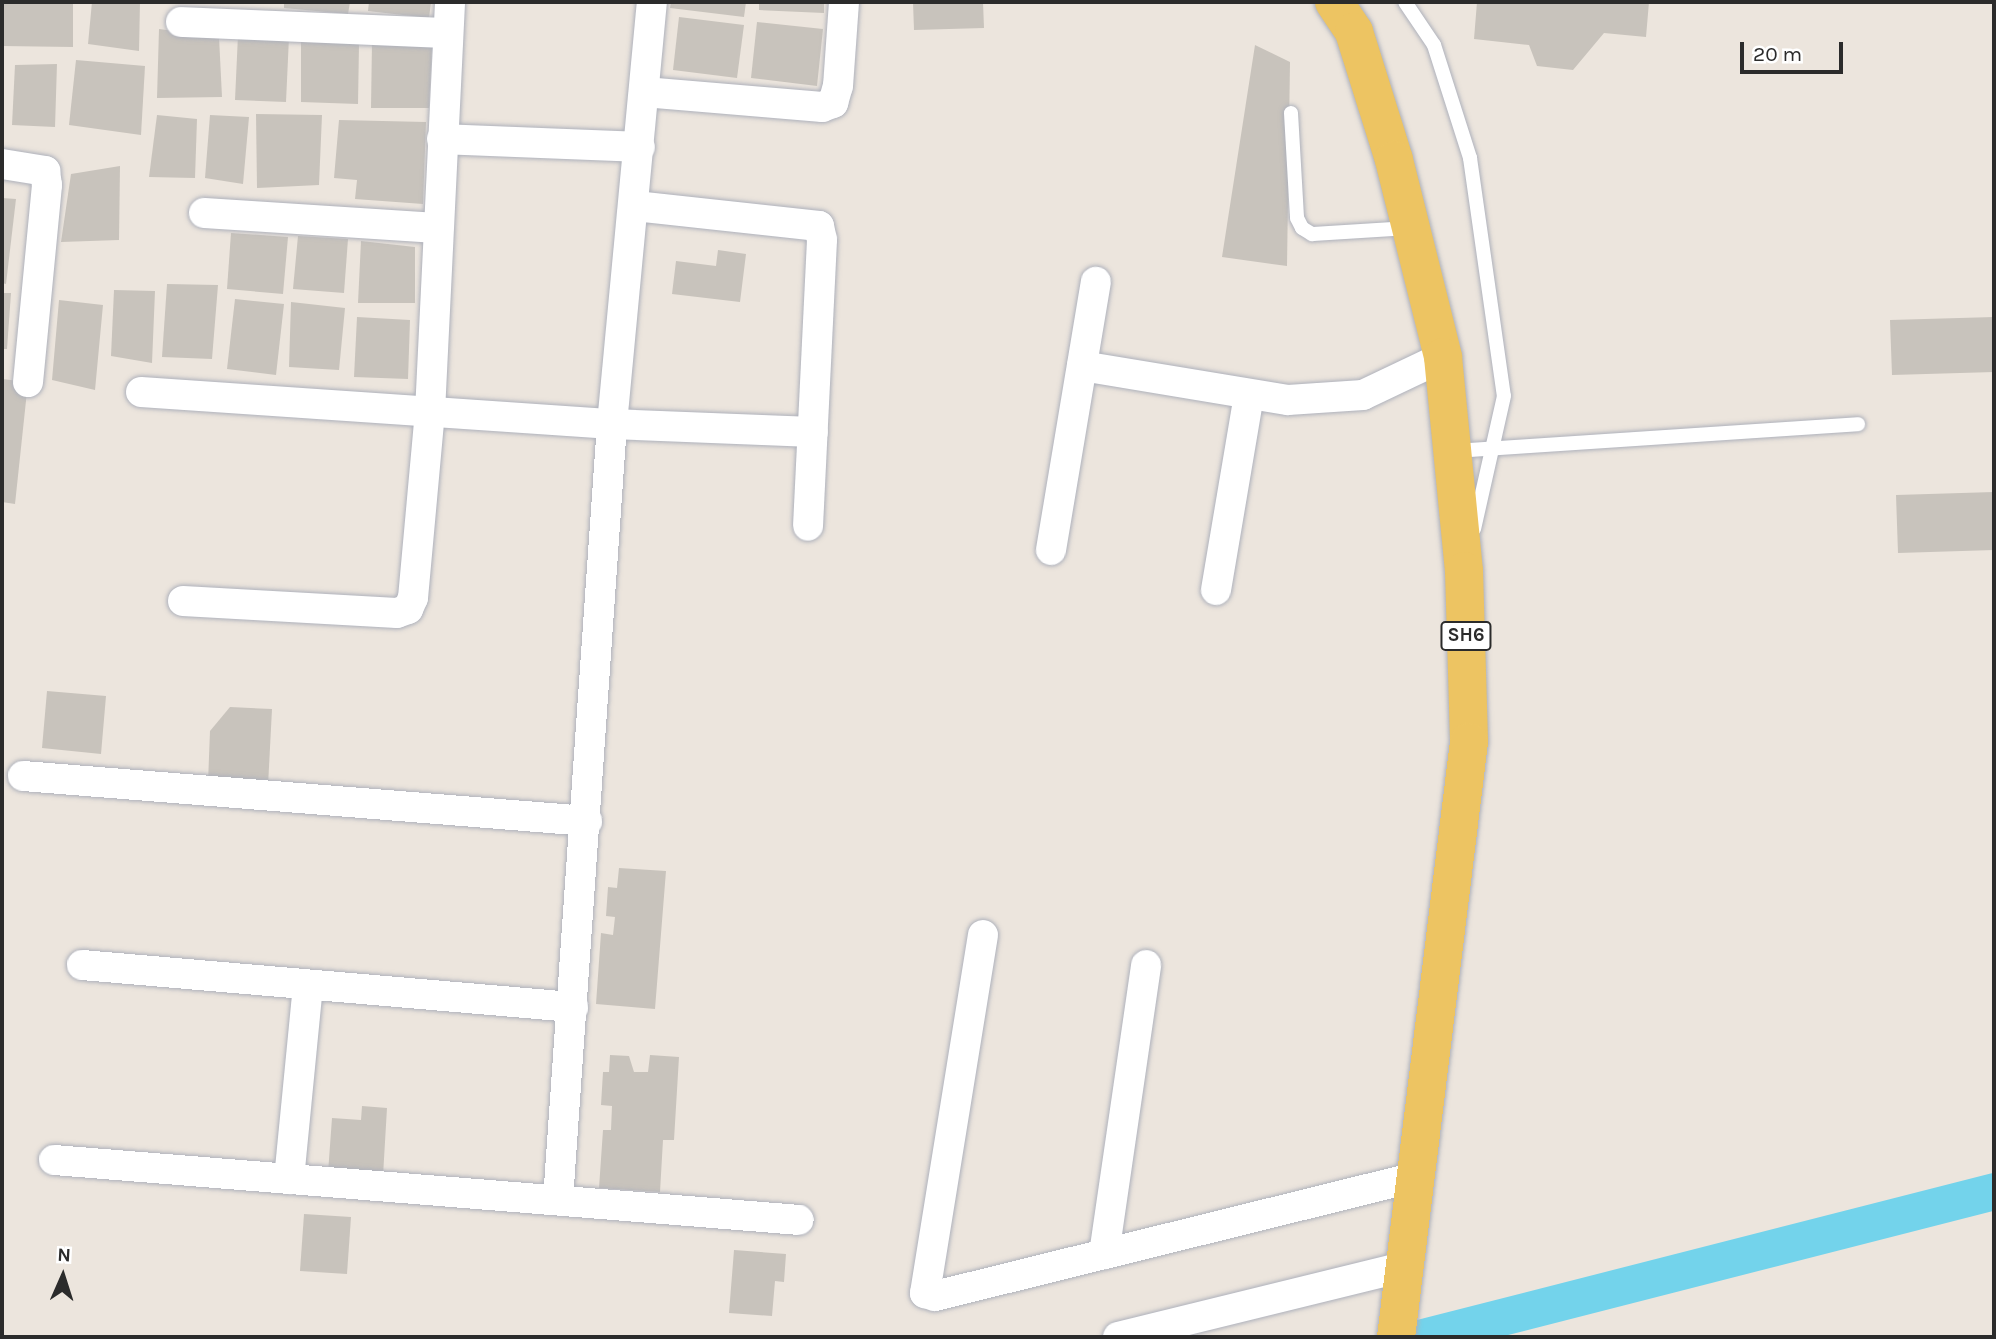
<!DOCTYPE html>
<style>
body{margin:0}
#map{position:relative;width:1996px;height:1339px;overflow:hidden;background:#ece5dd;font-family:Karla,sans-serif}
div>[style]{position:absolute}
.canal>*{height:37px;margin:-18.5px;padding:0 18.5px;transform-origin:18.5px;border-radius:18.5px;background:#73d3eb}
.building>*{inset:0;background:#c8c3bc}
.roads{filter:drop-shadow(0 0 2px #aeb1bb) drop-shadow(0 0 2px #aeb1bb)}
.service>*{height:14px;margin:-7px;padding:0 7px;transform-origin:7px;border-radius:7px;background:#fff}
.minor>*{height:30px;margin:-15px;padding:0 15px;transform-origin:15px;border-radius:15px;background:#fff}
.primary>*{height:38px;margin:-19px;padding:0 19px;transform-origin:19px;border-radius:19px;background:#edc462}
span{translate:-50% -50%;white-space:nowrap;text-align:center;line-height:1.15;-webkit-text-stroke:6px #fff;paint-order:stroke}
.shield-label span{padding:2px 5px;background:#fff;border:2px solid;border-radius:5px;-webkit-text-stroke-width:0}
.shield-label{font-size:19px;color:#2b2b2b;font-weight:700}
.frame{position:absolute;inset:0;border:4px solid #2b2b2b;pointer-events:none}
.north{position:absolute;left:28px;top:1241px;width:70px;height:70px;-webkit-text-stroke:5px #fff;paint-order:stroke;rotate:3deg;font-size:19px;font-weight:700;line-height:28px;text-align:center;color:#2b2b2b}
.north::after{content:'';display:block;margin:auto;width:24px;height:32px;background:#2b2b2b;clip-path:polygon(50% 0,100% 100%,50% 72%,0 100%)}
.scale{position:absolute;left:1740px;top:42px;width:103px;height:32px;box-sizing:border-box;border:4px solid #2b2b2b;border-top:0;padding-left:9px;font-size:21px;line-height:24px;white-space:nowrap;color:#2b2b2b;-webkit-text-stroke:5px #fff;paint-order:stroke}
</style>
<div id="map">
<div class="canal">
<i style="left:1423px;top:1337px;width:589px;rotate:-14.34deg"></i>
</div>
<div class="building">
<i style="clip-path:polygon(2px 2px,73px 2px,73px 47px,2px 46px)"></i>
<i style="clip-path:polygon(92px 2px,140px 2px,139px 51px,88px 44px)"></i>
<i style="clip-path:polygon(284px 2px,350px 2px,348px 14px,284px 8px)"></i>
<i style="clip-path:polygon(369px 2px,431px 2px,429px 18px,368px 11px)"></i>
<i style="clip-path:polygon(671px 2px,746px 2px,744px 17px,670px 8px)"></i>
<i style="clip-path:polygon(759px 2px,824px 2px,824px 13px,759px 10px)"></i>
<i style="clip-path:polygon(913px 2px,983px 2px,984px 28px,914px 30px)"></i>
<i style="clip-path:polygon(1477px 2px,1649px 2px,1646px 37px,1604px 33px,1573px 70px,1537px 66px,1529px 45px,1474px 39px)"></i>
<i style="clip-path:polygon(679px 17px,744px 25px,737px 78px,673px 70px)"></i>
<i style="clip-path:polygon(757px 22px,823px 29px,817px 86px,751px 78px)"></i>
<i style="clip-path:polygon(159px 29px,219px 37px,222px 97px,157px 98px)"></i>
<i style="clip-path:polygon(238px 35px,289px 37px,286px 102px,235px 100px)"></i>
<i style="clip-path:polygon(301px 39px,359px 44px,358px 104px,301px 102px)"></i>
<i style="clip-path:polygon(372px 42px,432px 45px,429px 108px,371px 108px)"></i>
<i style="clip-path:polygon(1255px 45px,1290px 62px,1287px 266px,1222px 257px)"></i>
<i style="clip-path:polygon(76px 60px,145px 66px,141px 135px,69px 125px)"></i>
<i style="clip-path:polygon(57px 64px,55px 127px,12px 125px,15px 65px)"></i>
<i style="clip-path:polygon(256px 114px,322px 115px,319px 185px,257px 188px)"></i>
<i style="clip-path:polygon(157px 115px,197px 119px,195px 178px,149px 177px)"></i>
<i style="clip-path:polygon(210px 115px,249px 117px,243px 184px,205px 178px)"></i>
<i style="clip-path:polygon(339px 120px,426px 122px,423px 204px,355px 199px,357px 180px,334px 178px)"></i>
<i style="clip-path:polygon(120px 166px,119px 240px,61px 242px,71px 174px)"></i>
<i style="clip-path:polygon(2px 198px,16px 199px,6px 284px,2px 283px)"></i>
<i style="clip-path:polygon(231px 233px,288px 237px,283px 294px,227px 289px)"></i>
<i style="clip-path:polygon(298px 236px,348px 239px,344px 293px,293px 289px)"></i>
<i style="clip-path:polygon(361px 241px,415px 247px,415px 303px,358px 303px)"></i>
<i style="clip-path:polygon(718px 250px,746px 254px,740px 302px,672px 294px,676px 261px,716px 266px)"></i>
<i style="clip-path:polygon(167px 284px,218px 285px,212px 359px,162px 357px)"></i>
<i style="clip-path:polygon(114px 290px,155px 291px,152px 363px,111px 356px)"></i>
<i style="clip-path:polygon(2px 293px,11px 293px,7px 349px,2px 349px)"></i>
<i style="clip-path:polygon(235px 299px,284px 304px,276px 375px,227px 369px)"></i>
<i style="clip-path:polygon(59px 300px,103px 305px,95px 390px,52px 380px)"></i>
<i style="clip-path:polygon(291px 302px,345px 308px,339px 370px,289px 367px)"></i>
<i style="clip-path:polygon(357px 317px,410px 320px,408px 379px,354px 377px)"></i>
<i style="clip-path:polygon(1994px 317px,1994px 372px,1892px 375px,1890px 320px)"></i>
<i style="clip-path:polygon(2px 379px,28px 382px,15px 504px,2px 502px)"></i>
<i style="clip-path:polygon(1994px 492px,1994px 550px,1898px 553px,1896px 495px)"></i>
<i style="clip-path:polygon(47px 691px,106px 696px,101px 754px,42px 748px)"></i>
<i style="clip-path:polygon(230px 707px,272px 709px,268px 786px,208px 783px,210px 731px)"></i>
<i style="clip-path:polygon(619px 868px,666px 871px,655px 1009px,596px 1004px,601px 933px,613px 935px,615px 917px,606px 916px,608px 887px,617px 888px)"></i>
<i style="clip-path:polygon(610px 1055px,629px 1056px,634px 1072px,648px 1072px,650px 1055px,679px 1057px,674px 1140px,663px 1140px,660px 1192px,599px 1188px,603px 1130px,611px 1130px,612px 1106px,601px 1105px,603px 1072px,609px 1072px)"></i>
<i style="clip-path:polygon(362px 1106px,387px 1108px,383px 1176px,328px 1173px,332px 1118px,361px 1120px)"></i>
<i style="clip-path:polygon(304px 1214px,351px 1217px,347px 1274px,300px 1271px)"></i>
<i style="clip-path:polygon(734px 1250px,786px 1254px,784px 1282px,775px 1281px,772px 1316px,729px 1313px)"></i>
</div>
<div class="roads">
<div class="service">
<i style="left:1405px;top:2px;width:52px;rotate:56deg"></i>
<i style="left:1434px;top:45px;width:119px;rotate:72.3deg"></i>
<i style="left:1470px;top:158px;width:240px;rotate:81.9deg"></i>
<i style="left:1504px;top:396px;width:136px;rotate:102.7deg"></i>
<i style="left:1291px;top:113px;width:105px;rotate:86.7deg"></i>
<i style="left:1297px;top:218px;width:11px;rotate:63deg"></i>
<i style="left:1302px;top:228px;width:12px;rotate:31deg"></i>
<i style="left:1312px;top:234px;width:98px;rotate:-3.5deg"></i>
<i style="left:1454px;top:451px;width:405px;rotate:-3.8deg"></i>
</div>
<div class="minor">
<i style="left:181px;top:22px;width:267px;rotate:2.4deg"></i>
<i style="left:644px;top:92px;width:179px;rotate:4.8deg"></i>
<i style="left:822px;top:107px;width:12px;rotate:-20deg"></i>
<i style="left:833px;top:103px;width:18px;rotate:-74deg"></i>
<i style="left:838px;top:86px;width:84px;rotate:-85.9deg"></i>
<i style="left:442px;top:139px;width:198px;rotate:2.3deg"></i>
<i style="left:2px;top:164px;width:44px;rotate:9.2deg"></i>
<i style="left:45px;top:171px;width:14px;rotate:82deg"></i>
<i style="left:47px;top:185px;width:198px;rotate:95.5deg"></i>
<i style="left:635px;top:206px;width:185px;rotate:6.2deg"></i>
<i style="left:819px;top:226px;width:14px;rotate:78deg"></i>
<i style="left:822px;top:240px;width:286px;rotate:92.8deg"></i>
<i style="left:204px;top:213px;width:234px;rotate:3.7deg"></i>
<i style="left:1082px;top:366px;width:209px;rotate:9.4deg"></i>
<i style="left:1288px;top:400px;width:75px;rotate:-3.8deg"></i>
<i style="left:1363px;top:395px;width:89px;rotate:-25.4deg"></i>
<i style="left:141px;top:392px;width:472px;rotate:3.9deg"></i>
<i style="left:612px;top:424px;width:201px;rotate:2.3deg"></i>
<i style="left:1051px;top:550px;width:272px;rotate:-80.5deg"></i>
<i style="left:1216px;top:590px;width:198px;rotate:-80.4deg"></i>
<i style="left:183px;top:601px;width:214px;rotate:3.2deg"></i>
<i style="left:397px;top:613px;width:12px;rotate:-20deg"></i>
<i style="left:408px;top:609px;width:12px;rotate:-66deg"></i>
<i style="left:413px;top:598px;width:187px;rotate:-84.8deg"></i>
<i style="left:430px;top:412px;width:410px;rotate:-87.2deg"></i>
<i style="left:23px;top:776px;width:566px;rotate:4.56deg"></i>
<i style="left:983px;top:935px;width:363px;rotate:99.2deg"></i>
<i style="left:925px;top:1293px;width:10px;rotate:17deg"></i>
<i style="left:935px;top:1296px;width:495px;rotate:-13.9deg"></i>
<i style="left:82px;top:965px;width:493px;rotate:4.9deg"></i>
<i style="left:54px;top:1160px;width:747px;rotate:4.6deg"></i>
<i style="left:289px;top:1179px;width:195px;rotate:-84.4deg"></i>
<i style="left:558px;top:1200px;width:778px;rotate:-86.02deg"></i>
<i style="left:612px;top:424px;width:424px;rotate:-84.6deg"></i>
<i style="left:1104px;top:1254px;width:292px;rotate:-81.7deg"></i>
<i style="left:1118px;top:1337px;width:298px;rotate:-13.8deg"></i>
</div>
<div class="primary">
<i style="left:1334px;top:2px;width:36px;rotate:56deg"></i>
<i style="left:1354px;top:32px;width:134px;rotate:72.6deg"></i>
<i style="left:1394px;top:160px;width:203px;rotate:76deg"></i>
<i style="left:1443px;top:357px;width:215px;rotate:84.4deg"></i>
<i style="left:1464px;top:571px;width:171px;rotate:88.3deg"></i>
<i style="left:1469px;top:742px;width:599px;rotate:96.99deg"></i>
</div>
</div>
<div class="shield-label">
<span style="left:1466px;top:636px">SH6</span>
</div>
<div class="frame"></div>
<div class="north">N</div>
<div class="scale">20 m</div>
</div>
